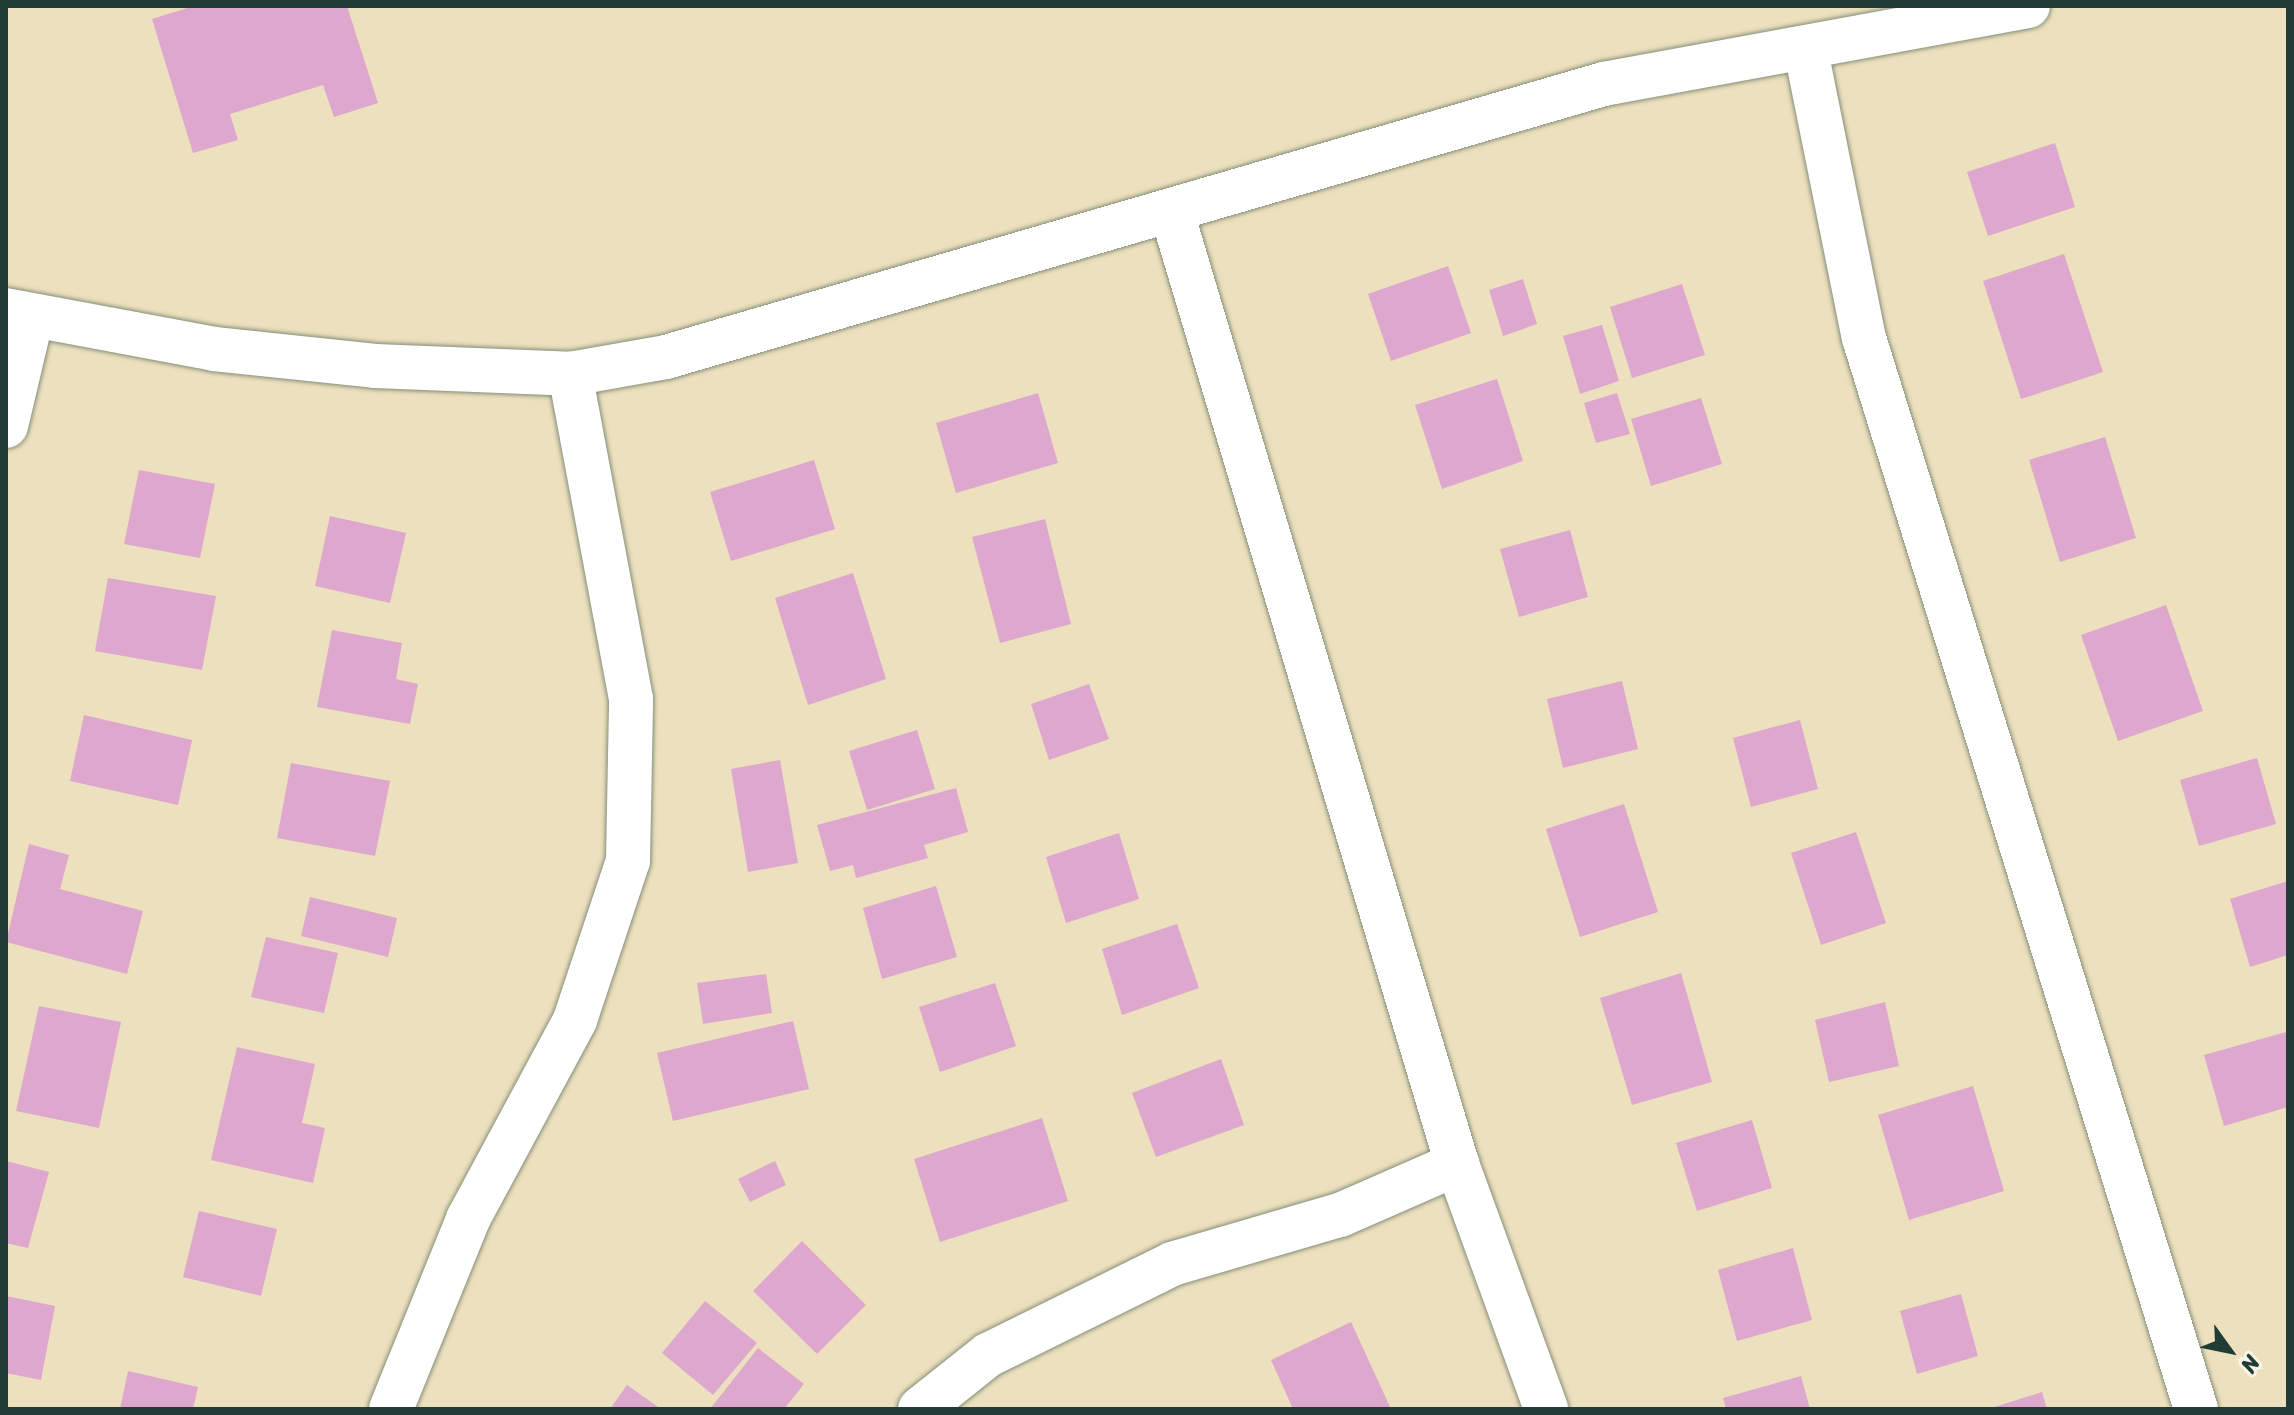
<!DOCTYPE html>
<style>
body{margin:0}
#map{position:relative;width:2294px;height:1415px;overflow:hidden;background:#ece0be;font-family:Sriracha,sans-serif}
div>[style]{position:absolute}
.building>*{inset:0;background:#dea7cd}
.roads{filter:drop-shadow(0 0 2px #868e79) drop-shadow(0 0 2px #868e79)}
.street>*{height:44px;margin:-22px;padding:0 22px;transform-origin:22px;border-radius:22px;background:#fff}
span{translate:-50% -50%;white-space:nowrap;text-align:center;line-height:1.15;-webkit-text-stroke:8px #fcf5e5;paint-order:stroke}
.frame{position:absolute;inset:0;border:8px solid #1f3d34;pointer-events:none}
.north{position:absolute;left:2190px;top:1311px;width:80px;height:80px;-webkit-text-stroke:6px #fcf5e5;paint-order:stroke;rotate:123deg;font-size:22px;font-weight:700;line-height:32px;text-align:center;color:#1f3d34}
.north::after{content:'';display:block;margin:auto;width:28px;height:36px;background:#1f3d34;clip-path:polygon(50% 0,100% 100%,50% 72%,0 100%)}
</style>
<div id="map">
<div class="building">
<i style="clip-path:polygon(194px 6px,347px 6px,378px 103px,334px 117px,323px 85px,230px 114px,238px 140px,193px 153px,152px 19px)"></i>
<i style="clip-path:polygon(2055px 143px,2075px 207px,1988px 236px,1967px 172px)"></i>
<i style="clip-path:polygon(2064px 254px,2103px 372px,2021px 399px,1983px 281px)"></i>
<i style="clip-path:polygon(1448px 266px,1471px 333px,1391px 361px,1368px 294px)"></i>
<i style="clip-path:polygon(1523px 279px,1537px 324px,1503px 336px,1489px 290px)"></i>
<i style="clip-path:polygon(1682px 284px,1705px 355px,1632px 378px,1610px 307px)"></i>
<i style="clip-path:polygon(1602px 325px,1619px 381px,1580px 394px,1563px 336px)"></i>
<i style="clip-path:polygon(1497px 379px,1523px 461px,1442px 489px,1415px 405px)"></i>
<i style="clip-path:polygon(1038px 393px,1058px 463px,956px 493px,936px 423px)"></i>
<i style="clip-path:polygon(1617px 393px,1630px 434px,1596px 443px,1584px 403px)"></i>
<i style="clip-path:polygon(1701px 398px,1722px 464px,1651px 486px,1631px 419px)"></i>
<i style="clip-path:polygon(2105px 437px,2136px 538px,2060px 562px,2029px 460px)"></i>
<i style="clip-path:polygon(814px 460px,835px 529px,731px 561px,710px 492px)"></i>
<i style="clip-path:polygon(139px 470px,215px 484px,200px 558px,124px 544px)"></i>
<i style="clip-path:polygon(330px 516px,406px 533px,390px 603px,315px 586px)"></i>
<i style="clip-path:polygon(1045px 519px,1071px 624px,1000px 643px,972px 537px)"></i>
<i style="clip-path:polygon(1570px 530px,1588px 597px,1519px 617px,1500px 549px)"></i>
<i style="clip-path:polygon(853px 573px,886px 679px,808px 705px,775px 598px)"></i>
<i style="clip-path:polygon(108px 578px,216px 596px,202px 670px,95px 651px)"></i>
<i style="clip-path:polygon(2166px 605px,2203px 711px,2118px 741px,2081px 635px)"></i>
<i style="clip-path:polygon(332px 630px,402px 643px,396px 679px,418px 684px,410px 724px,317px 707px)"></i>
<i style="clip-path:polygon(1622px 681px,1638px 749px,1563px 768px,1547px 699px)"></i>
<i style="clip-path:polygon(1089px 684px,1109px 739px,1049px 760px,1031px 704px)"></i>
<i style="clip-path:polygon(84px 715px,192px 740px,178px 805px,70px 781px)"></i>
<i style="clip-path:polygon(1800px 720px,1818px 789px,1751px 807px,1733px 738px)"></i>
<i style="clip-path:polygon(917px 730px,935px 789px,867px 810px,849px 751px)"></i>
<i style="clip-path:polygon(2257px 758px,2276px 824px,2199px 846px,2180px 780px)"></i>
<i style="clip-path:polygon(780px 760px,798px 863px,748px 872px,731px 769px)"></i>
<i style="clip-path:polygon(291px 763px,390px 781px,375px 856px,277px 838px)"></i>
<i style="clip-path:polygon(956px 788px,968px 832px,924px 845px,928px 858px,856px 878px,853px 865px,830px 871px,817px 825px)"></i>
<i style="clip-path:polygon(1624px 804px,1658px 912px,1580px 937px,1546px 829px)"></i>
<i style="clip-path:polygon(1856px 832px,1886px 923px,1821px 945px,1791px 853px)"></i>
<i style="clip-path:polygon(1119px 833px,1139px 899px,1066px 923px,1046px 857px)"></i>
<i style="clip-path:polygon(29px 844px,69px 855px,60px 889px,143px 911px,127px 974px,6px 942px)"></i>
<i style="clip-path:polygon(2288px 881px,2288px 955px,2250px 967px,2230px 899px)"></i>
<i style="clip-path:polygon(936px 886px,957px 957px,882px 979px,863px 908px)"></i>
<i style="clip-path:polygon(310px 897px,397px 918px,388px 957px,301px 936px)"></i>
<i style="clip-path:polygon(1177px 924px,1199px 988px,1122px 1015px,1102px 949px)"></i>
<i style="clip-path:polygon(266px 937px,338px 953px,324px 1013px,251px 997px)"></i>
<i style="clip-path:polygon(1681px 973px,1712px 1082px,1632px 1105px,1600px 998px)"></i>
<i style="clip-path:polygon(766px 974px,772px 1013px,703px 1024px,697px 983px)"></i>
<i style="clip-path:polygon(995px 983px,1016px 1046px,940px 1072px,919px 1007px)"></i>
<i style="clip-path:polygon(1885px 1002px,1899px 1066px,1829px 1082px,1815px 1020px)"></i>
<i style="clip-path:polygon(39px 1006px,121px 1022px,99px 1128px,16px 1111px)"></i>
<i style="clip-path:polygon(793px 1021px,809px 1089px,673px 1121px,657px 1053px)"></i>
<i style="clip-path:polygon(2286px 1032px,2288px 1107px,2224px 1126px,2204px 1055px)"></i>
<i style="clip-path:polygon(237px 1047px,315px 1064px,302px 1123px,325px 1128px,313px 1183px,211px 1160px)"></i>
<i style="clip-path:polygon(1221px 1059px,1244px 1125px,1156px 1157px,1132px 1093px)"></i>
<i style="clip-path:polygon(1973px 1086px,2004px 1191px,1909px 1220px,1878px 1115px)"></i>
<i style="clip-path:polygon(1042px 1118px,1068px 1201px,940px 1242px,914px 1159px)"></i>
<i style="clip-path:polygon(1752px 1120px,1772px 1188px,1697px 1211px,1676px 1143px)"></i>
<i style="clip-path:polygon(6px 1161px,49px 1172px,28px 1248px,6px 1243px)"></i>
<i style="clip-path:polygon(775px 1161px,786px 1185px,750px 1202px,738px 1179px)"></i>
<i style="clip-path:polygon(199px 1211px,277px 1229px,261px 1296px,183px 1277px)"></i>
<i style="clip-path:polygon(802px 1241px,866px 1305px,817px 1354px,753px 1291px)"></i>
<i style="clip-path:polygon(1793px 1248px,1812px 1320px,1737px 1341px,1718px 1270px)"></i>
<i style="clip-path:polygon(1961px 1294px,1978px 1356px,1917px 1374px,1900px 1311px)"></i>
<i style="clip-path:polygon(6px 1296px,55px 1306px,41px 1380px,6px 1373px)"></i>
<i style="clip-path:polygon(705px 1301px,757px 1343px,713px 1395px,662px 1353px)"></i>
<i style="clip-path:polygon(1351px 1322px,1391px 1409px,1293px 1409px,1271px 1360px)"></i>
<i style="clip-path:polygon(758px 1348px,804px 1384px,784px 1409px,710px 1409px)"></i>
<i style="clip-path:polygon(128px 1371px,198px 1387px,193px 1409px,120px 1409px)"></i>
<i style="clip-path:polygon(1801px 1376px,1810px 1409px,1726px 1409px,1723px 1398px)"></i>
<i style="clip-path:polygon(627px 1385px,661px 1409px,610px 1409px)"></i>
<i style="clip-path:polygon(2042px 1392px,2047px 1409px,1991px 1409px,1991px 1408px)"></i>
</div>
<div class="roads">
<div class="street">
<i style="left:1806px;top:51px;width:293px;rotate:78.6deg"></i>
<i style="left:1864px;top:338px;width:1121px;rotate:72.78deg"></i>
<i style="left:1171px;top:210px;width:996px;rotate:73.31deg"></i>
<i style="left:1457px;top:1164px;width:261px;rotate:70deg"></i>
<i style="left:6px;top:310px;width:212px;rotate:10.6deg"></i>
<i style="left:214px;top:349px;width:162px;rotate:6deg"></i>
<i style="left:375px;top:366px;width:195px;rotate:2.3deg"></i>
<i style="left:570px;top:374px;width:97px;rotate:-10deg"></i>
<i style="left:666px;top:357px;width:977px;rotate:-16.23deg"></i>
<i style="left:1604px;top:84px;width:431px;rotate:-10.4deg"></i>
<i style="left:6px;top:426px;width:109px;rotate:-76.7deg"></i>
<i style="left:391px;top:1409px;width:205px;rotate:-67.9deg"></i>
<i style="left:468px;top:1219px;width:226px;rotate:-61.7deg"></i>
<i style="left:575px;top:1020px;width:168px;rotate:-71.6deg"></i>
<i style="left:628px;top:861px;width:162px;rotate:-88.9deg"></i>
<i style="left:631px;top:699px;width:331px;rotate:-100.6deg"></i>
<i style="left:920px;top:1409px;width:87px;rotate:-38.5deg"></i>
<i style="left:988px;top:1355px;width:205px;rotate:-26.3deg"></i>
<i style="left:1172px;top:1264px;width:175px;rotate:-16.3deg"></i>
<i style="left:1340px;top:1215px;width:128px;rotate:-23.6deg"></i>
</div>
</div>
<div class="frame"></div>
<div class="north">N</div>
</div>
